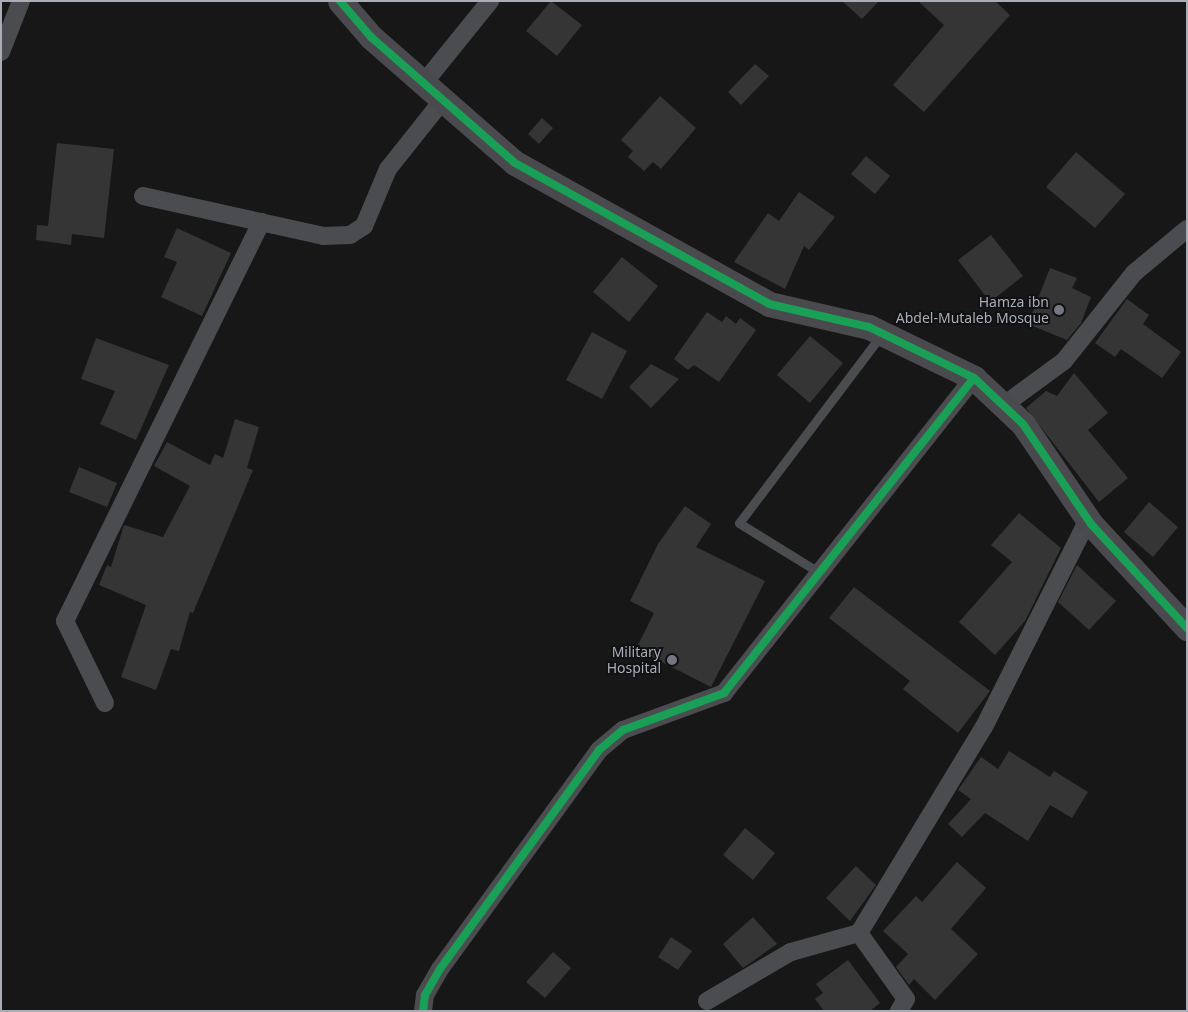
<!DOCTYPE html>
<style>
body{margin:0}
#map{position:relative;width:1188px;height:1012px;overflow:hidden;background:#171717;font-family:"Noto Sans",sans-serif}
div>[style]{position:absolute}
.building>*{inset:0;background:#353536}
.lane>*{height:9px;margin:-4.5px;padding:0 4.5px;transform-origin:4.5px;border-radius:4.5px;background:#4b4c50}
.street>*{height:18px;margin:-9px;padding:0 9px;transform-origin:9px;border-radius:9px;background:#4b4c50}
.secondary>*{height:25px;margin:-12.5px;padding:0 12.5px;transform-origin:12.5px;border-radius:12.5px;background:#4a4a4e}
.cycleway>*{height:8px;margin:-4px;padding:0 4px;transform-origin:4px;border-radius:4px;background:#1a9f57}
.dots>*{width:14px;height:14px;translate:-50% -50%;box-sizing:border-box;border:2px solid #111113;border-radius:50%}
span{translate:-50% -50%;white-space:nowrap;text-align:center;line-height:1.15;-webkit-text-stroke:4px #111113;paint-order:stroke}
.poi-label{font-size:14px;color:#a8adb8}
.right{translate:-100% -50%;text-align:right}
.frame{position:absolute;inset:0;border:2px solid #a8adb8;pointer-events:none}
</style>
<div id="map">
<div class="building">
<i style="clip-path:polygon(551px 1px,582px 25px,557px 56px,526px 31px)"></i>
<i style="clip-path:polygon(842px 1px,879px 1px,862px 19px)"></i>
<i style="clip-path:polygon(918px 1px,995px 1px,1010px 15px,924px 112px,893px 85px,944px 25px)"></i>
<i style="clip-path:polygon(755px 64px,769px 76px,741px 105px,728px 92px)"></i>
<i style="clip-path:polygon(660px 96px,696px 128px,661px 169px,653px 162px,644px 171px,628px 157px,633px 151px,621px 140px)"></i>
<i style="clip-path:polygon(542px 118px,553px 128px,539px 144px,528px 134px)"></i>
<i style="clip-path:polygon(57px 143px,114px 149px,104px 238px,72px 234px,71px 245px,36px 240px,37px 225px,48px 226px)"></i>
<i style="clip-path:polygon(1076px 152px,1125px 194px,1095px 228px,1046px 187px)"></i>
<i style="clip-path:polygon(866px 156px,890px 176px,875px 194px,851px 174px)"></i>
<i style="clip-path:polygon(799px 192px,835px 217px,809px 250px,804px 246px,785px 289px,734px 262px,768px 213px,779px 221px)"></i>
<i style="clip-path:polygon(177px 228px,231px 253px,202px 316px,161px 297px,177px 262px,164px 257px)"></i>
<i style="clip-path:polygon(991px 235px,1023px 276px,990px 302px,958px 260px)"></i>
<i style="clip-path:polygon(622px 257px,658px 286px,629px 322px,593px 292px)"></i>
<i style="clip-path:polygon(1050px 268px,1077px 278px,1072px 288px,1091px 297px,1081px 323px,1067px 340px,1028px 324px)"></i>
<i style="clip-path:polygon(1127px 299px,1149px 315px,1143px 324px,1181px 352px,1162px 378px,1121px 349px,1115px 357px,1095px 343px)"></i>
<i style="clip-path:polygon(707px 312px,722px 322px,726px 316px,736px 324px,740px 318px,756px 330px,719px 382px,694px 365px,688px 370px,674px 359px)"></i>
<i style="clip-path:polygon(592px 332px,627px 351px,602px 399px,566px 380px)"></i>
<i style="clip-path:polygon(810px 336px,843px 363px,810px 403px,777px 375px)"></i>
<i style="clip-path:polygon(96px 338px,169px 365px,136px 440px,100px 424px,115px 391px,81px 379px)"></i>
<i style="clip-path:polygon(651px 364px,679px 379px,651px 408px,629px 387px)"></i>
<i style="clip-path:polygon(1074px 373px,1108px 413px,1088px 430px,1128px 478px,1099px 502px,1026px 408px,1046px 391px,1057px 396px)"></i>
<i style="clip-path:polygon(235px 419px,259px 427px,247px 468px,253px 470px,193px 613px,190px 612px,179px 651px,171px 649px,156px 690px,121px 677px,146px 605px,99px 585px,107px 565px,111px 567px,124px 525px,163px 537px,190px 486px,154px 466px,167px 442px,210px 465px,215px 454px,223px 458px)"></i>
<i style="clip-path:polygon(79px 467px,117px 483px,107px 507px,69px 492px)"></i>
<i style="clip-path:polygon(1149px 502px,1178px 527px,1153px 557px,1124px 532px)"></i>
<i style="clip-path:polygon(685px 506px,711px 524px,696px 547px,765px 581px,711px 687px,636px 649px,654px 613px,630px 601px,658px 544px)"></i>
<i style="clip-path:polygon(1019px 513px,1061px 548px,1025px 621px,995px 655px,959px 622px,1012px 562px,991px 545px)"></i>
<i style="clip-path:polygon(1077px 565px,1116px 601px,1089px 630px,1058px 602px)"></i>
<i style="clip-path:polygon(854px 587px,990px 691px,958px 733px,903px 689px,910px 681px,829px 618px)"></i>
<i style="clip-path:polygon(1009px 751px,1050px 777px,1054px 771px,1088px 792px,1072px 818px,1050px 805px,1028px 841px,985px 813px,962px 837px,948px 824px,971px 799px,958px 790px,981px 757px,998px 769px)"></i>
<i style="clip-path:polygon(745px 828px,775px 853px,753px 880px,723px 855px)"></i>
<i style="clip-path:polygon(957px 862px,986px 888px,951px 929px,978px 954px,935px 1000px,914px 979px,909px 985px,896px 967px,908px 954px,883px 931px,916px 896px,922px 902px)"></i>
<i style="clip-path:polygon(856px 866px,876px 885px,850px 921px,826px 898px)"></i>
<i style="clip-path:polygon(753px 917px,777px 944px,743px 968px,723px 944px)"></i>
<i style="clip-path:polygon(671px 937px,692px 951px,678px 970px,658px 957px)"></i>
<i style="clip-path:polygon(553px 952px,571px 968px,545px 998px,526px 982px)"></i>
<i style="clip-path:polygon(848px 960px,880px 1003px,870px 1011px,824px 1011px,815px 999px,823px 993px,816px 984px)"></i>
</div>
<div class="lane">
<i style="left:820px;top:573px;width:95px;rotate:-148.3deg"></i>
<i style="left:739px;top:523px;width:236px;rotate:-52.9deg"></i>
</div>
<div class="street">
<i style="left:1px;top:52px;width:55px;rotate:-68.6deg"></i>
<i style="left:423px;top:84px;width:107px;rotate:-51.1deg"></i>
<i style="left:143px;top:196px;width:184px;rotate:12.5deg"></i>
<i style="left:323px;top:236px;width:27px;rotate:-2deg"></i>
<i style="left:350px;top:235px;width:17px;rotate:-33deg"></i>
<i style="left:364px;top:226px;width:62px;rotate:-67.2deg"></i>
<i style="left:388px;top:169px;width:87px;rotate:-51.5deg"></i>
<i style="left:1004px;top:405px;width:74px;rotate:-36.3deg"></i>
<i style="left:1064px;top:361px;width:112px;rotate:-51.5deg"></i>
<i style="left:1134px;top:273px;width:69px;rotate:-39.7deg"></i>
<i style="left:105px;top:703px;width:91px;rotate:-116deg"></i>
<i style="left:65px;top:621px;width:445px;rotate:-63.8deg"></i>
<i style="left:707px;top:1001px;width:97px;rotate:-30.3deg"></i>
<i style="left:791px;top:952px;width:71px;rotate:-15.6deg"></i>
<i style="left:423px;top:1011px;width:16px;rotate:-83deg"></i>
<i style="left:425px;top:995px;width:30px;rotate:-60deg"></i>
<i style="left:440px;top:969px;width:271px;rotate:-54deg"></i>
<i style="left:599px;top:750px;width:31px;rotate:-40deg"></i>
<i style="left:623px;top:730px;width:108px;rotate:-20.1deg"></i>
<i style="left:724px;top:693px;width:402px;rotate:-51.6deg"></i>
<i style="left:899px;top:1011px;width:14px;rotate:-60deg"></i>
<i style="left:906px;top:999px;width:81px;rotate:-125.5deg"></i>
<i style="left:859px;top:933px;width:241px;rotate:-58.8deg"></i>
<i style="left:984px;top:727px;width:233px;rotate:-63.4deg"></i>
</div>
<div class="secondary">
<i style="left:340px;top:1px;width:48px;rotate:49.3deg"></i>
<i style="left:371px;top:37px;width:191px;rotate:41.2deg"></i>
<i style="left:515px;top:163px;width:291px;rotate:29deg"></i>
<i style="left:769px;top:304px;width:103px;rotate:13deg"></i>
<i style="left:869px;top:327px;width:117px;rotate:25.9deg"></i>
<i style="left:974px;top:378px;width:67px;rotate:43.2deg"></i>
<i style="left:1023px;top:424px;width:121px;rotate:55.8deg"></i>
<i style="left:1091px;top:524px;width:142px;rotate:47.3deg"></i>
</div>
<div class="cycleway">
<i style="left:340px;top:1px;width:48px;rotate:49.3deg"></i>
<i style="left:371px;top:37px;width:191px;rotate:41.2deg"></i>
<i style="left:515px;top:163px;width:291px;rotate:29deg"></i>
<i style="left:769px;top:304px;width:103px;rotate:13deg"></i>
<i style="left:869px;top:327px;width:117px;rotate:25.9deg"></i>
<i style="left:974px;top:378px;width:67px;rotate:43.2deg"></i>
<i style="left:1023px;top:424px;width:121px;rotate:55.8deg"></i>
<i style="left:1091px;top:524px;width:142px;rotate:47.3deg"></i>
<i style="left:423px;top:1011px;width:16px;rotate:-83deg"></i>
<i style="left:425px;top:995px;width:30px;rotate:-60deg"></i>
<i style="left:440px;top:969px;width:271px;rotate:-54deg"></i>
<i style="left:599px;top:750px;width:31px;rotate:-40deg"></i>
<i style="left:623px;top:730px;width:108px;rotate:-20.1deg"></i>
<i style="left:724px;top:693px;width:402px;rotate:-51.6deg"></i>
</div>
<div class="dots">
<i style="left:1059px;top:310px;background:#757880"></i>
<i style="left:672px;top:660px;background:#757880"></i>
</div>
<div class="poi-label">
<span class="right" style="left:1049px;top:310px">Hamza ibn<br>Abdel-Mutaleb Mosque</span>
<span class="right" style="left:661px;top:660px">Military<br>Hospital</span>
</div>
<div class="frame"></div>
</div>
